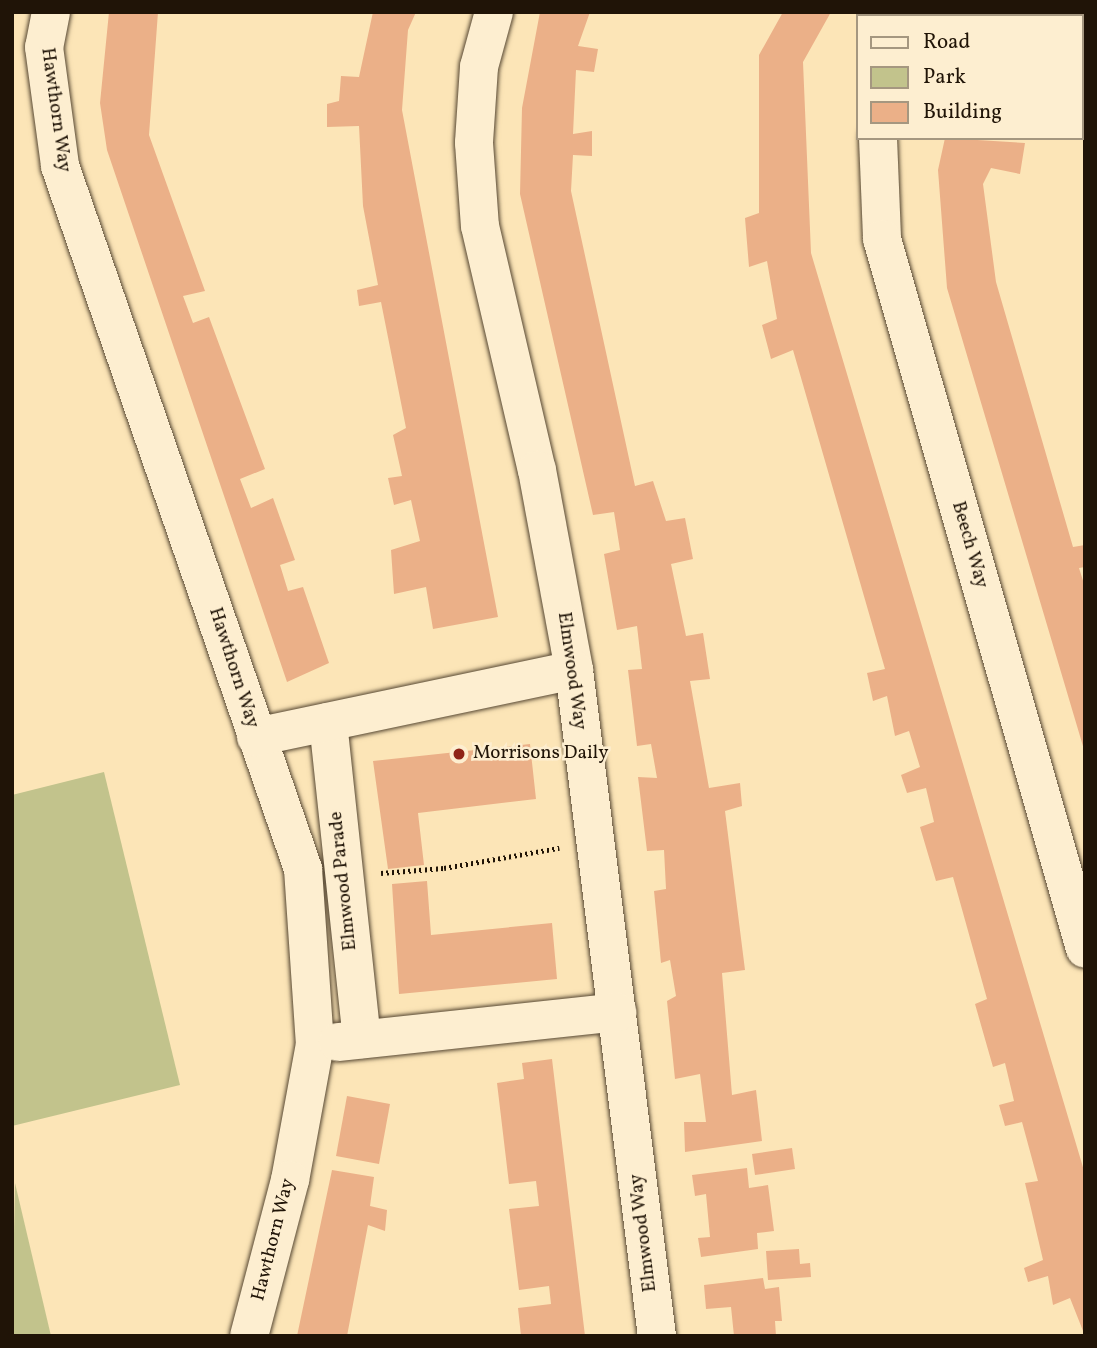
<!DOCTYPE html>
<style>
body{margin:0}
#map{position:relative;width:1097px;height:1348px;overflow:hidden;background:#fce5b7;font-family:Vollkorn,serif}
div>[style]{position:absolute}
.green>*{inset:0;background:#c2c38c}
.building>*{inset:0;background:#ebb088}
.path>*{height:4.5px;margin-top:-2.25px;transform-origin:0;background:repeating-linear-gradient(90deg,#201407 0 2px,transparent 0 5.5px)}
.roads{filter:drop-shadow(0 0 2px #574833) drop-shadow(0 0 2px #574833)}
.minor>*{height:38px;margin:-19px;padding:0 19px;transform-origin:19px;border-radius:19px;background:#fdeed0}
.dots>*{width:19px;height:19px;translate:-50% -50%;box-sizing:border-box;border:4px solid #fdeed0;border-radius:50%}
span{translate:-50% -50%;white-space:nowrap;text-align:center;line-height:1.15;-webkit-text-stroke:5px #fdeed0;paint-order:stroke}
.street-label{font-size:19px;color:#201407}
.poi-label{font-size:19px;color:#201407}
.left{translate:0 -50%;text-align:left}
.frame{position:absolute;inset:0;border:14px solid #201407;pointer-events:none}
.legend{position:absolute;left:856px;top:14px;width:228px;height:126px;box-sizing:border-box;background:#fdeed0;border:2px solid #a59780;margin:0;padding:9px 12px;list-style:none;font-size:21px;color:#201407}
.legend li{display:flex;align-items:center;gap:14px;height:35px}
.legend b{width:35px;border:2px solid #a59780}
</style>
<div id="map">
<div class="green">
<i style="clip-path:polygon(104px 772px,180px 1085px,12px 1126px,12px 795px)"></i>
<i style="clip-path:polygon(15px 1183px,51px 1336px,12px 1336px)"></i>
</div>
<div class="building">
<i style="clip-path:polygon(109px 12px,158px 12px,149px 135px,205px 291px,183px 296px,193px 323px,209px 317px,265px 469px,240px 479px,251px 508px,273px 498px,295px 560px,280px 565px,288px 591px,303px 587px,329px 663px,287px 682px,107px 150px,100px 103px)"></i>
<i style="clip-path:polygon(373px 12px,416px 12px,408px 30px,402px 110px,498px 617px,433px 629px,426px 587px,394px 594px,391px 550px,420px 541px,411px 500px,394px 505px,388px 478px,402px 476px,393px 435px,406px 428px,381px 302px,359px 306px,357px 290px,378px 285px,363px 206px,359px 126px,327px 127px,327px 104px,339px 101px,341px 76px,359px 77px)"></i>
<i style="clip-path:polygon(540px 12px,590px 12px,578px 46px,598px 49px,594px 72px,576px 70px,573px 134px,592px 131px,592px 156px,573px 155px,571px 191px,635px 486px,653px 481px,666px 521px,685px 518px,693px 559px,671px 564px,686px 636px,703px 633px,710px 679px,690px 681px,709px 788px,740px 783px,742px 806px,725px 811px,745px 970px,722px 973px,732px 1095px,756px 1090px,762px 1141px,685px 1152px,684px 1122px,706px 1122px,700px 1074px,675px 1079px,667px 1001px,676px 996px,670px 960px,661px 963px,654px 891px,666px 889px,664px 850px,647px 851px,638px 777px,657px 778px,651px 744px,637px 746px,628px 670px,642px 669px,637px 626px,617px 630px,604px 554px,620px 550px,614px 512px,593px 515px,520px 194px,522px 108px)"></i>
<i style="clip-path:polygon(783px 12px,831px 12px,803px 62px,811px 253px,1085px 1174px,1085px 1336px,1070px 1298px,1053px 1305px,1048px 1276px,1028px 1282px,1024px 1268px,1043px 1260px,1025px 1183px,1038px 1181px,1022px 1122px,1005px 1126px,999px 1105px,1014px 1101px,1005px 1063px,993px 1067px,975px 1004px,987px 999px,953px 877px,936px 881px,920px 827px,934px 822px,926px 788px,907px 793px,901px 775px,920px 767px,909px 731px,895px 736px,887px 696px,873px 701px,867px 673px,885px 669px,793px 350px,771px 359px,762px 325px,777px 319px,767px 261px,749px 267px,745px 218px,759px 213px,759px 55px)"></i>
<i style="clip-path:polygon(988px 12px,1067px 12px,987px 16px)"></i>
<i style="clip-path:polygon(945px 138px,1025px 143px,1020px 174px,991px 168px,983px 184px,996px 282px,1073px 547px,1085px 545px,1085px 567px,1079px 568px,1085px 587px,1085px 753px,947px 288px,938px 170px)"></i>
<i style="clip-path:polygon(530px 744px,536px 799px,418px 813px,424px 865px,388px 869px,373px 761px)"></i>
<i style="clip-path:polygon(427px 881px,431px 935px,552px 923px,557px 979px,399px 994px,392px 884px)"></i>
<i style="clip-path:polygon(552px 1059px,585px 1336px,521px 1336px,518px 1308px,551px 1304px,549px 1286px,519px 1290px,509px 1209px,539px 1206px,536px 1181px,509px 1184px,497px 1083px,524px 1079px,522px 1063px)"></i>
<i style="clip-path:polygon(347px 1096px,390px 1104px,379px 1164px,336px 1156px)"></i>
<i style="clip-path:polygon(792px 1148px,795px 1169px,755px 1175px,752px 1154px)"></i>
<i style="clip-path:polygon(747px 1168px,749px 1188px,768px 1185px,774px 1231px,757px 1233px,758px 1249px,701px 1257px,698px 1238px,710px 1237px,706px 1194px,695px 1196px,692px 1175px)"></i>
<i style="clip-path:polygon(332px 1170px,374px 1177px,370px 1206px,387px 1210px,385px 1231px,368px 1225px,347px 1336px,297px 1336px)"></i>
<i style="clip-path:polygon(799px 1249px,800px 1264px,810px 1263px,811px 1277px,768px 1280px,766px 1251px)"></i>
<i style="clip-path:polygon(763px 1278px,765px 1289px,779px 1287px,782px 1321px,775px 1321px,776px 1336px,734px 1336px,731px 1307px,706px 1309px,704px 1285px)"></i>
</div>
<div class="path">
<i style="left:381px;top:873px;width:63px;rotate:-4.5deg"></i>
<i style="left:444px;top:868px;width:117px;rotate:-9.9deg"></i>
</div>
<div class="roads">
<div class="minor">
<i style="left:51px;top:12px;width:36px;rotate:101deg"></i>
<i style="left:44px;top:47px;width:120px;rotate:82.3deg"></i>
<i style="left:60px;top:166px;width:744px;rotate:70.93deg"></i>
<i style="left:303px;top:869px;width:175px;rotate:86.1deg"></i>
<i style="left:315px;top:1044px;width:138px;rotate:100.4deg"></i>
<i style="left:290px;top:1180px;width:161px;rotate:104.7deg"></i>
<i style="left:494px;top:12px;width:57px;rotate:105.3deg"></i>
<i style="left:479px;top:67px;width:76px;rotate:93.8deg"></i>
<i style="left:474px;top:143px;width:83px;rotate:85.9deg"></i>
<i style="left:480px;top:226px;width:251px;rotate:76.9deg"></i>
<i style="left:537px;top:470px;width:203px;rotate:79.5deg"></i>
<i style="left:574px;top:670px;width:671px;rotate:82.9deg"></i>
<i style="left:909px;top:16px;width:4px;rotate:-63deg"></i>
<i style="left:878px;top:138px;width:101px;rotate:87.7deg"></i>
<i style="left:882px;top:239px;width:738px;rotate:74.04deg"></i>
<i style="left:328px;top:722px;width:319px;rotate:83.9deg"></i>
<i style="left:256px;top:737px;width:325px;rotate:-11.9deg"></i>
<i style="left:338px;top:1042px;width:281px;rotate:-6.1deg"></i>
</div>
</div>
<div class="dots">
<i style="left:459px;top:754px;background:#8f2418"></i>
</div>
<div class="street-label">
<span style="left:55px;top:110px;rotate:82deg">Hawthorn Way</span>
<span style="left:969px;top:545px;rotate:74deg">Beech Way</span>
<span style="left:233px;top:668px;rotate:72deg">Hawthorn Way</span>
<span style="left:571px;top:671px;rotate:82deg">Elmwood Way</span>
<span style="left:344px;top:881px;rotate:-96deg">Elmwood Parade</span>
<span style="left:644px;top:1233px;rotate:-97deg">Elmwood Way</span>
<span style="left:274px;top:1240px;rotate:-76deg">Hawthorn Way</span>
</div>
<div class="poi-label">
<span class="left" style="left:473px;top:754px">Morrisons Daily</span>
</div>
<div class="frame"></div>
<ul class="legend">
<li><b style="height:9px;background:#fdeed0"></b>Road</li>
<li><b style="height:19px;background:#c2c38c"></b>Park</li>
<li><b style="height:19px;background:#ebb088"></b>Building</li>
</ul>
</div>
